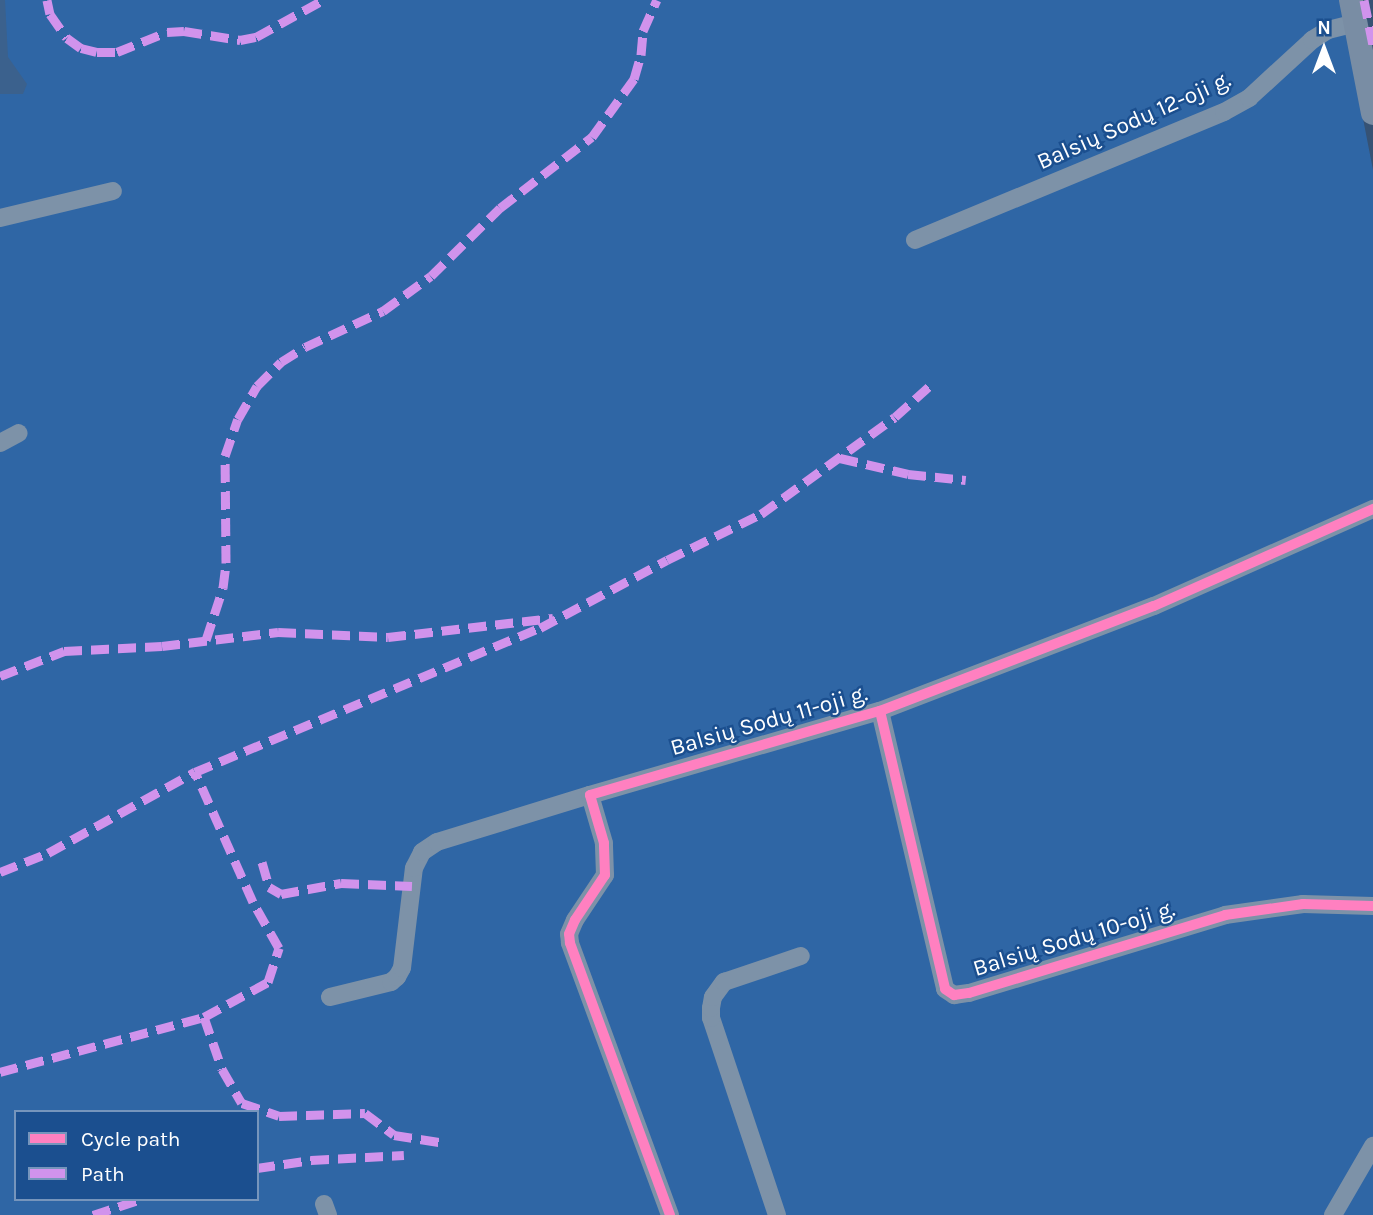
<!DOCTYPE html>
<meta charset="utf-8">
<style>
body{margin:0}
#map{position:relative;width:1373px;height:1215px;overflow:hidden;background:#365274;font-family:Karla,sans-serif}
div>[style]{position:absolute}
.green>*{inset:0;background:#2f66a5}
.water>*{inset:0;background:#3b618d}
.minor>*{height:18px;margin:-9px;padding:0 9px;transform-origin:9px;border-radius:9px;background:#7d92a8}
.secondary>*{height:24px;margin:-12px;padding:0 12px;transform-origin:12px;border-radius:12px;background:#798da4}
.quiet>*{height:9px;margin-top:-4.5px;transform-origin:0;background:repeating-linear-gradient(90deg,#d193ec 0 18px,transparent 0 27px)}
.cycleway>*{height:10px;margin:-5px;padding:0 5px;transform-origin:5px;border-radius:5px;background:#ff80c0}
span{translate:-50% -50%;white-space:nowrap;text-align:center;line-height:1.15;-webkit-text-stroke:5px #1b4f8f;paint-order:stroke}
.street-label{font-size:23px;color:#fff}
.legend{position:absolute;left:14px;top:1110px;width:245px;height:91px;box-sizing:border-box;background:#1b4f8f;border:2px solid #7695bc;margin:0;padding:9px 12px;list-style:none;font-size:21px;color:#fff}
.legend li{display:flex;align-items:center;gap:14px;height:35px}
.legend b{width:35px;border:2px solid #7695bc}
.north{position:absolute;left:1289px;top:14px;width:70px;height:70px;-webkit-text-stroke:5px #1b4f8f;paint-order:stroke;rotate:0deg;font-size:19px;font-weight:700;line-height:28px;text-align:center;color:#fff}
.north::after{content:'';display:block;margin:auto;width:24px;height:32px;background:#fff;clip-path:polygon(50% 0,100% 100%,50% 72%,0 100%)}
</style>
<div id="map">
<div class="green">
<i style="clip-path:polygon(evenodd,0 0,1340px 0,1373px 170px,1373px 1215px,0 1215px,0 0,16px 1112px,257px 1112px,257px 1199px,16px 1199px,16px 1112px)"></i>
</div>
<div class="water">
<i style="clip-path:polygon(0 0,5px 0,8px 57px,27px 84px,23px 94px,0 94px)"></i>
</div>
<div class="minor">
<i style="left:0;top:218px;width:116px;rotate:-13.4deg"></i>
<i style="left:915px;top:240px;width:334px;rotate:-22.5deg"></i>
<i style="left:1224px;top:112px;width:29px;rotate:-29deg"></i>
<i style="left:1249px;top:98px;width:86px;rotate:-42.6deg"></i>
<i style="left:1312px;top:40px;width:19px;rotate:-32deg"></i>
<i style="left:1328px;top:30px;width:29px;rotate:-14deg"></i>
<i style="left:0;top:443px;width:21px;rotate:-28deg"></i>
<i style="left:880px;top:711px;width:285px;rotate:76.8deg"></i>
<i style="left:945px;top:989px;width:11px;rotate:34deg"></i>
<i style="left:954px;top:995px;width:15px;rotate:-8deg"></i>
<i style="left:969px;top:993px;width:268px;rotate:-16.9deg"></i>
<i style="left:1225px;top:915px;width:79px;rotate:-8deg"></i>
<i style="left:1303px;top:904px;width:70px;rotate:1.6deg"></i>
<i style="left:330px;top:997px;width:63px;rotate:-13.8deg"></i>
<i style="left:391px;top:982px;width:8px;rotate:-40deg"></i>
<i style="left:397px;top:977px;width:10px;rotate:-61deg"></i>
<i style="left:402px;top:968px;width:101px;rotate:-83.2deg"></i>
<i style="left:414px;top:868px;width:18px;rotate:-63deg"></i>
<i style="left:422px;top:852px;width:18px;rotate:-34deg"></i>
<i style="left:437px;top:842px;width:160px;rotate:-17.1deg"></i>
<i style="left:324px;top:1204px;width:12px;rotate:70deg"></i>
<i style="left:670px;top:1215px;width:290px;rotate:-110.2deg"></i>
<i style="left:570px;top:943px;width:9px;rotate:-96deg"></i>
<i style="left:569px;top:934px;width:15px;rotate:-67deg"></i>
<i style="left:575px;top:920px;width:54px;rotate:-56.3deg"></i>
<i style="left:605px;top:875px;width:32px;rotate:-92deg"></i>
<i style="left:604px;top:843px;width:50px;rotate:-106.3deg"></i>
<i style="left:590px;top:795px;width:302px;rotate:-16.2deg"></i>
<i style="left:880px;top:711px;width:293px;rotate:-21deg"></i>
<i style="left:1154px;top:606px;width:240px;rotate:-23.9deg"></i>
<i style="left:777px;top:1215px;width:208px;rotate:-108.5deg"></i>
<i style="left:711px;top:1018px;width:10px;rotate:-90deg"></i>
<i style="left:711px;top:1008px;width:11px;rotate:-80deg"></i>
<i style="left:713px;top:997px;width:19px;rotate:-54deg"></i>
<i style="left:724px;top:982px;width:81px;rotate:-18.7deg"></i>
<i style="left:1333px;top:1215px;width:80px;rotate:-59.9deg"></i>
</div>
<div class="secondary">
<i style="left:1351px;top:0;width:115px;rotate:79deg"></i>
</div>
<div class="quiet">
<i style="left:47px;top:0;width:14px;rotate:78deg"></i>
<i style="left:50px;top:14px;width:29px;rotate:55deg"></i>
<i style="left:67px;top:38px;width:17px;rotate:36deg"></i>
<i style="left:81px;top:48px;width:16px;rotate:14deg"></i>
<i style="left:97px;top:52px;width:20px"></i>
<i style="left:117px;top:52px;width:54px;rotate:-21.8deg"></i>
<i style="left:167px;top:32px;width:17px;rotate:-3deg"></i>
<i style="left:184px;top:31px;width:57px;rotate:9.1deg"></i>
<i style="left:240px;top:40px;width:16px;rotate:-11deg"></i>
<i style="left:256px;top:37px;width:77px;rotate:-28.9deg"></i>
<i style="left:1364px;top:0;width:46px;rotate:78.7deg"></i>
<i style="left:840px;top:458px;width:70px;rotate:13.2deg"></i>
<i style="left:908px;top:474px;width:58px;rotate:5.9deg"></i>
<i style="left:206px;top:640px;width:55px;rotate:-71.9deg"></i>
<i style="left:223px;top:588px;width:25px;rotate:-83deg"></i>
<i style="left:226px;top:563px;width:107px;rotate:-90.5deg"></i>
<i style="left:225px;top:456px;width:39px;rotate:-71deg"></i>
<i style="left:238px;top:419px;width:38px;rotate:-60deg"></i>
<i style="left:257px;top:386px;width:34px;rotate:-45deg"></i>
<i style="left:281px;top:362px;width:28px;rotate:-32deg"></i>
<i style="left:305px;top:347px;width:86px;rotate:-24.8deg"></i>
<i style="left:383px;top:311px;width:59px;rotate:-36.1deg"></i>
<i style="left:431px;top:276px;width:97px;rotate:-44.6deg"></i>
<i style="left:500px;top:208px;width:116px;rotate:-37.7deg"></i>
<i style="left:592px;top:137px;width:72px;rotate:-54.1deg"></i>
<i style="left:634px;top:79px;width:25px;rotate:-74deg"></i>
<i style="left:641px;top:55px;width:24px;rotate:-85deg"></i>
<i style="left:643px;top:31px;width:34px;rotate:-66deg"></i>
<i style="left:0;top:676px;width:69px;rotate:-21.3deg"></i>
<i style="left:64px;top:651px;width:98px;rotate:-2.9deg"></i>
<i style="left:162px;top:646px;width:117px;rotate:-6.9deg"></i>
<i style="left:278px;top:632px;width:110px;rotate:2.6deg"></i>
<i style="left:388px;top:637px;width:166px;rotate:-6.6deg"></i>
<i style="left:262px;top:862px;width:26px;rotate:74deg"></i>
<i style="left:269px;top:887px;width:14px;rotate:30deg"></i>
<i style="left:281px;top:894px;width:61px;rotate:-10.4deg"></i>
<i style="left:341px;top:883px;width:71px;rotate:2.4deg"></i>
<i style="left:0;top:872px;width:52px;rotate:-21.6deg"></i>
<i style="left:48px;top:853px;width:168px;rotate:-28.9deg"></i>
<i style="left:195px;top:772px;width:374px;rotate:-22.7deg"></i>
<i style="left:540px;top:628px;width:144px;rotate:-28.2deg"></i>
<i style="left:667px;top:560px;width:105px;rotate:-26.1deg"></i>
<i style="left:761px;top:514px;width:165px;rotate:-35.9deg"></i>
<i style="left:895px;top:417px;width:52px;rotate:-41.9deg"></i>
<i style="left:204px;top:1017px;width:55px;rotate:70.9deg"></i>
<i style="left:222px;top:1069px;width:39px;rotate:60deg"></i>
<i style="left:242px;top:1103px;width:39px;rotate:19deg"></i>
<i style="left:279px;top:1116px;width:86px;rotate:-2deg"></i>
<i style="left:365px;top:1113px;width:36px;rotate:37deg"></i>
<i style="left:394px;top:1135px;width:52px;rotate:8.9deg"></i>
<i style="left:0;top:1072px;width:211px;rotate:-15.1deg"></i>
<i style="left:204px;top:1017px;width:73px;rotate:-28.7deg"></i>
<i style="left:268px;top:982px;width:36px;rotate:-72deg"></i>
<i style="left:279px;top:948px;width:53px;rotate:-119.5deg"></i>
<i style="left:253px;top:902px;width:142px;rotate:-114deg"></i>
<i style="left:257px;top:1168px;width:55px;rotate:-8.4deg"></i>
<i style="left:311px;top:1160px;width:93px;rotate:-3.1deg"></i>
<i style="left:93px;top:1215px;width:51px;rotate:-18.4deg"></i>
</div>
<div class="cycleway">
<i style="left:880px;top:711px;width:285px;rotate:76.8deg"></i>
<i style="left:945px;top:989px;width:11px;rotate:34deg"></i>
<i style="left:954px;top:995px;width:15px;rotate:-8deg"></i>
<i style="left:969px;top:993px;width:268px;rotate:-16.9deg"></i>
<i style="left:1225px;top:915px;width:79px;rotate:-8deg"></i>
<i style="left:1303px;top:904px;width:70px;rotate:1.6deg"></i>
<i style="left:670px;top:1215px;width:290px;rotate:-110.2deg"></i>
<i style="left:570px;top:943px;width:9px;rotate:-96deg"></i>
<i style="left:569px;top:934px;width:15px;rotate:-67deg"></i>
<i style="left:575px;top:920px;width:54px;rotate:-56.3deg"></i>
<i style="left:605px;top:875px;width:32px;rotate:-92deg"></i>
<i style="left:604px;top:843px;width:50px;rotate:-106.3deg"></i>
<i style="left:590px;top:795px;width:302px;rotate:-16.2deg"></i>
<i style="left:880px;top:711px;width:293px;rotate:-21deg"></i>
<i style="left:1154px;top:606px;width:240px;rotate:-23.9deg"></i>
</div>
<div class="street-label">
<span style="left:1134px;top:121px;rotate:-24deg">Balsių Sodų 12-oji g.</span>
<span style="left:769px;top:721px;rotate:-16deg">Balsių Sodų 11-oji g.</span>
<span style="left:1074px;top:939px;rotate:-17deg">Balsių Sodų 10-oji g.</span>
</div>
<ul class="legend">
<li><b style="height:9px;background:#ff80c0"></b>Cycle path</li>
<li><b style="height:9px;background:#d193ec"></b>Path</li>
</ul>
<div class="north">N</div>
</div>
